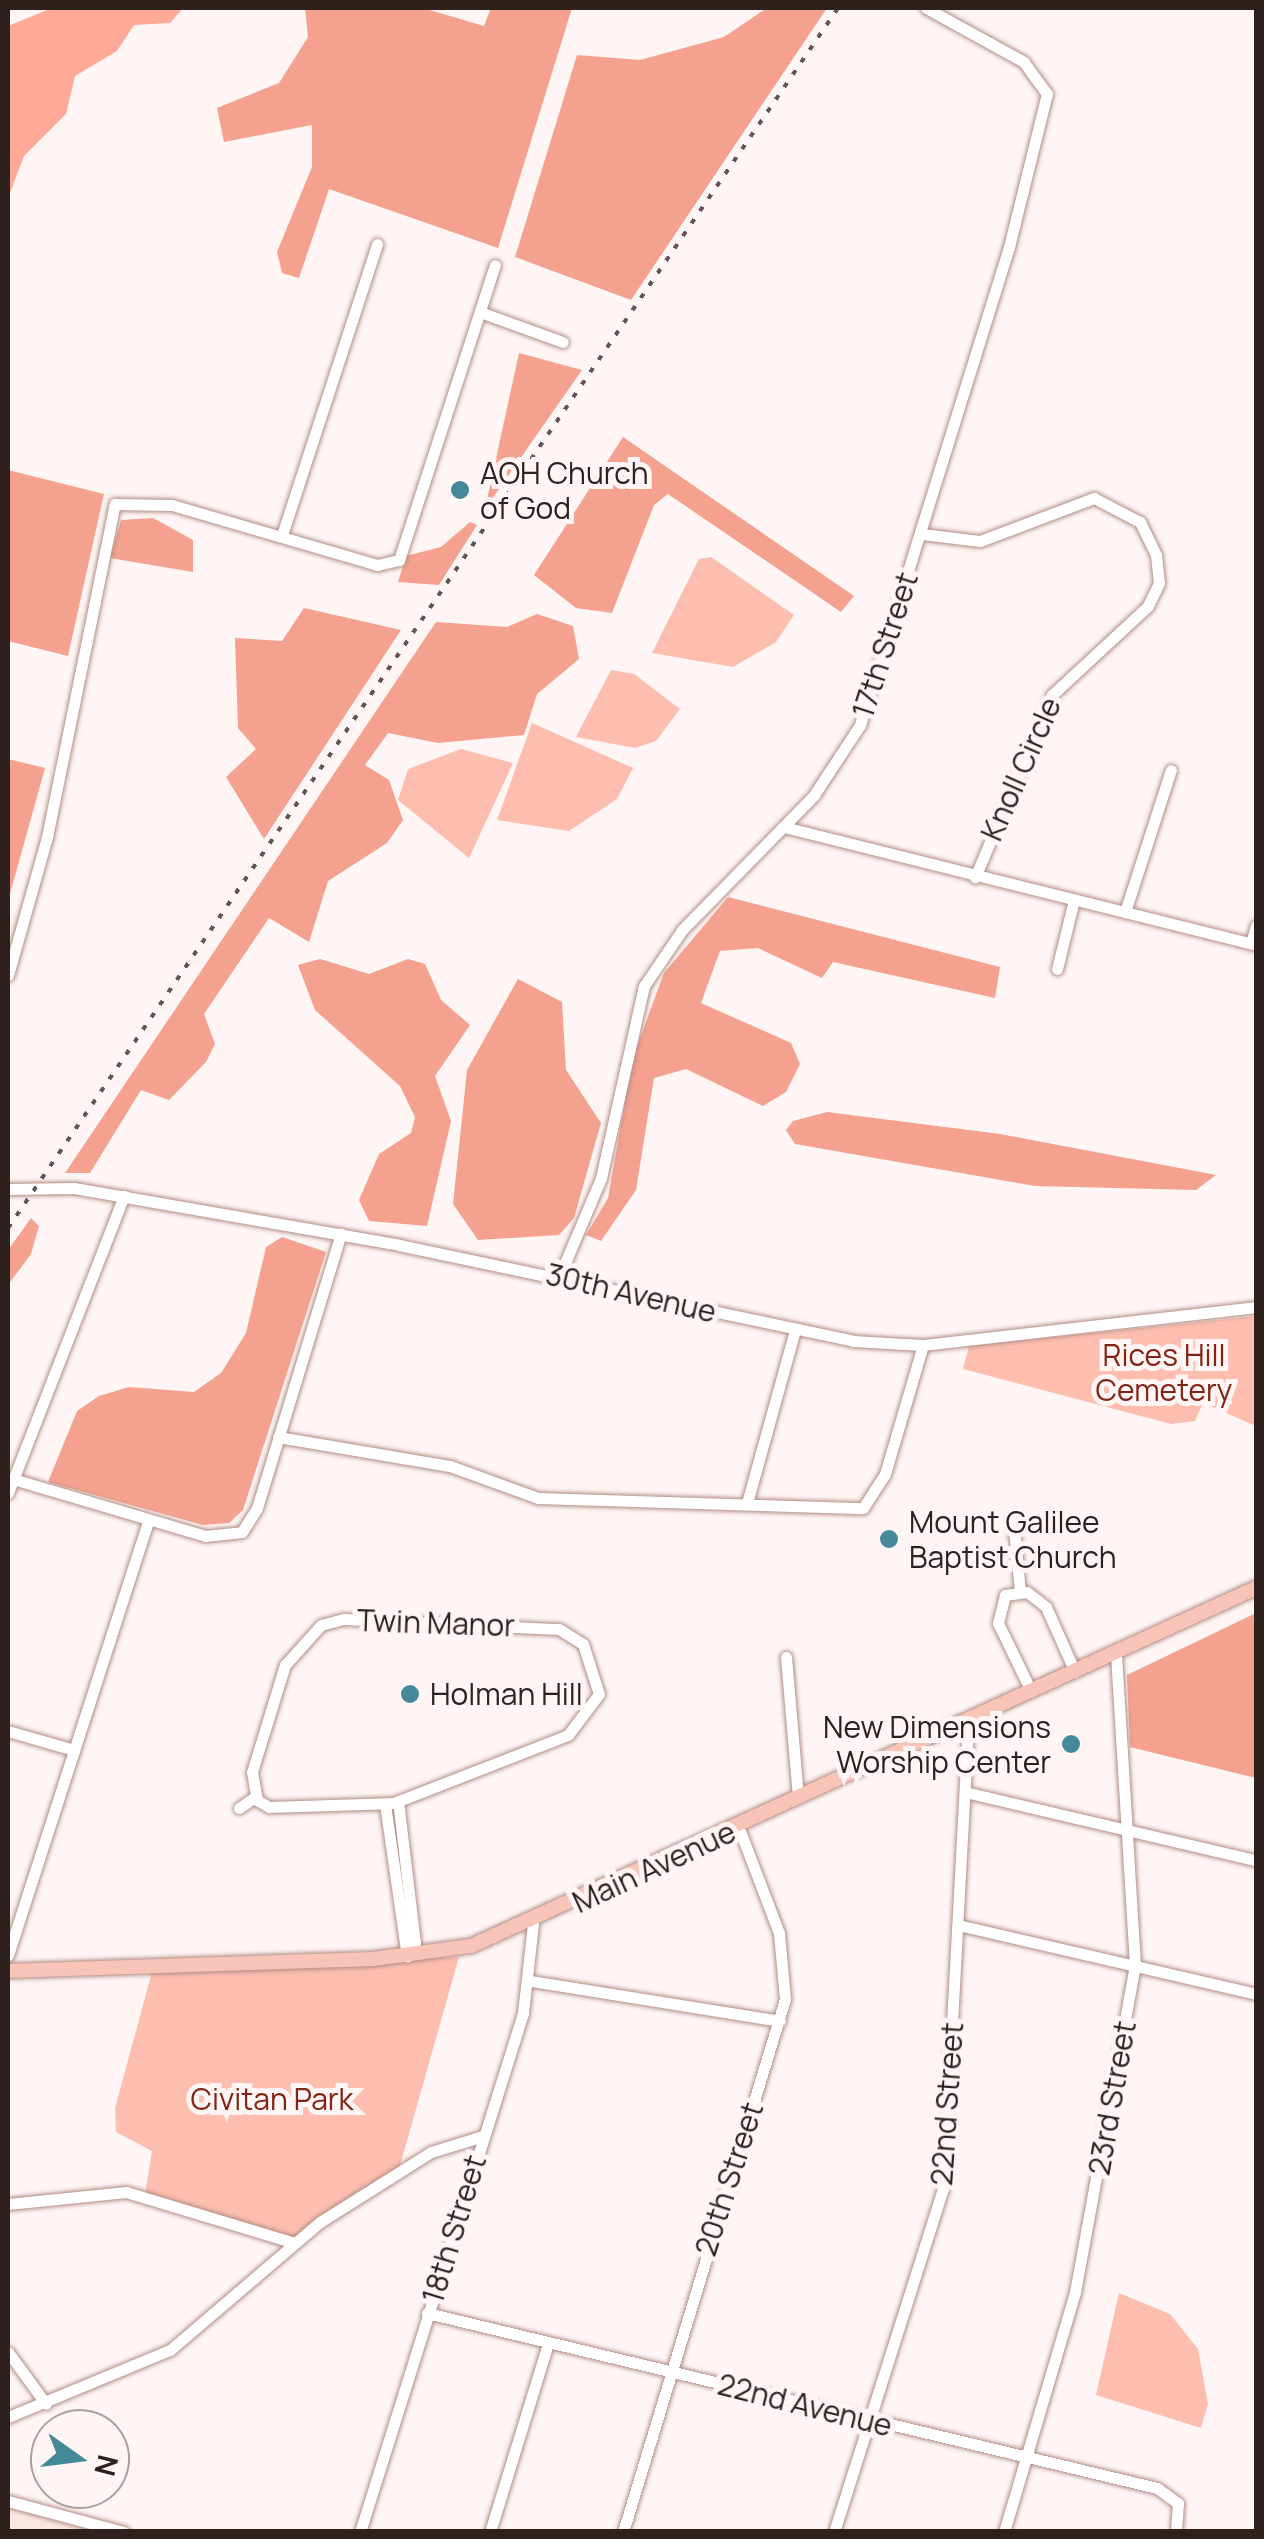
<!DOCTYPE html>
<style>
body{margin:0}
#map{position:relative;width:1264px;height:2539px;overflow:hidden;background:#fef5f4;font-family:Manrope,sans-serif}
div>[style]{position:absolute}
.built>*{inset:0;background:#fbe7e2}
.green>*{inset:0;background:#fdbeb0}
.forest>*{inset:0;background:#f5a18f}
.water>*{inset:0;background:#ffaa98}
.roads{filter:drop-shadow(0 0 2px #b18c83) drop-shadow(0 0 2px #b18c83)}
.minor>*{height:11px;margin:-5.5px;padding:0 5.5px;transform-origin:5.5px;border-radius:5.5px;background:#fff}
.major>*{height:14px;margin:-7px;padding:0 7px;transform-origin:7px;border-radius:7px;background:#f8c4b8}
.rail>*{height:4px;margin-top:-2px;transform-origin:0;background:repeating-linear-gradient(90deg,#615452 0 5px,transparent 0 15px)}
.dots>*{width:28px;height:28px;translate:-50% -50%;box-sizing:border-box;border:5px solid #fef5f4;border-radius:50%}
span{translate:-50% -50%;white-space:nowrap;text-align:center;line-height:1.15;-webkit-text-stroke:10px #fef5f4;paint-order:stroke}
.poi-label{font-size:30px;color:#2e201d}
.left{translate:0 -50%;text-align:left}
.right{translate:-100% -50%;text-align:right}
.street-label{font-size:30px;color:#2e201d}
.park-label{font-size:30px;color:#832311}
.frame{position:absolute;inset:0;border:10px solid #2e201d;pointer-events:none}
.north{position:absolute;left:30px;top:2409px;width:100px;height:100px;box-sizing:border-box;background:#fef5f4;border:2px solid #aba09e;border-radius:50%;rotate:104deg;font-size:28px;font-weight:700;line-height:40px;text-align:center;color:#2e201d}
.north::after{content:'';display:block;margin:auto;width:35px;height:45px;background:#448997;clip-path:polygon(50% 0,100% 100%,50% 72%,0 100%)}
</style>
<div id="map">
<div class="built">
<i style="clip-path:polygon(8px 2507px,103px 2531px,8px 2531px)"></i>
</div>
<div class="green">
<i style="clip-path:polygon(711px 557px,794px 615px,776px 642px,733px 667px,652px 653px,699px 559px)"></i>
<i style="clip-path:polygon(611px 670px,634px 674px,680px 709px,656px 741px,635px 748px,576px 737px)"></i>
<i style="clip-path:polygon(532px 723px,633px 768px,617px 799px,569px 831px,497px 820px)"></i>
<i style="clip-path:polygon(461px 749px,513px 763px,469px 858px,398px 800px,408px 769px)"></i>
<i style="clip-path:polygon(1256px 1316px,1256px 1426px,1203px 1403px,1195px 1421px,1171px 1424px,963px 1369px,969px 1346px)"></i>
<i style="clip-path:polygon(459px 1957px,399px 2169px,293px 2238px,145px 2194px,152px 2151px,116px 2132px,115px 2108px,152px 1972px)"></i>
<i style="clip-path:polygon(1119px 2293px,1170px 2314px,1198px 2349px,1208px 2404px,1201px 2428px,1096px 2395px)"></i>
</div>
<div class="forest">
<i style="clip-path:polygon(305px 8px,423px 8px,484px 26px,491px 8px,572px 8px,498px 248px,329px 189px,299px 278px,282px 273px,277px 252px,312px 167px,312px 125px,224px 142px,217px 108px,279px 83px,308px 37px)"></i>
<i style="clip-path:polygon(767px 8px,827px 8px,631px 300px,515px 257px,577px 55px,640px 60px,724px 37px)"></i>
<i style="clip-path:polygon(519px 353px,582px 370px,485px 509px)"></i>
<i style="clip-path:polygon(623px 437px,854px 596px,841px 612px,668px 494px,654px 505px,612px 613px,576px 608px,534px 575px)"></i>
<i style="clip-path:polygon(8px 470px,104px 494px,68px 656px,8px 641px)"></i>
<i style="clip-path:polygon(153px 518px,193px 540px,193px 572px,110px 558px,121px 520px)"></i>
<i style="clip-path:polygon(470px 522px,477px 525px,439px 585px,398px 582px,406px 556px,441px 547px)"></i>
<i style="clip-path:polygon(304px 608px,401px 630px,264px 839px,226px 777px,256px 749px,238px 728px,235px 638px,282px 641px)"></i>
<i style="clip-path:polygon(537px 614px,573px 626px,579px 659px,537px 694px,524px 735px,438px 743px,388px 733px,365px 765px,389px 780px,403px 820px,387px 843px,328px 881px,309px 942px,269px 918px,204px 1014px,215px 1044px,206px 1062px,169px 1100px,141px 1090px,90px 1173px,65px 1173px,436px 622px,507px 627px)"></i>
<i style="clip-path:polygon(8px 759px,45px 768px,8px 901px)"></i>
<i style="clip-path:polygon(728px 897px,1000px 967px,995px 998px,833px 962px,822px 978px,758px 948px,720px 951px,701px 1003px,791px 1043px,800px 1064px,786px 1092px,763px 1106px,686px 1069px,654px 1078px,636px 1190px,601px 1241px,586px 1235px,608px 1198px,633px 1057px,664px 973px)"></i>
<i style="clip-path:polygon(320px 959px,369px 974px,408px 959px,425px 964px,441px 1000px,470px 1025px,435px 1076px,451px 1121px,427px 1226px,369px 1221px,359px 1200px,379px 1154px,411px 1133px,415px 1117px,400px 1086px,315px 1010px,298px 965px)"></i>
<i style="clip-path:polygon(518px 979px,562px 1002px,566px 1070px,601px 1123px,574px 1218px,559px 1235px,478px 1240px,453px 1204px,467px 1070px)"></i>
<i style="clip-path:polygon(827px 1112px,1000px 1134px,1216px 1175px,1196px 1190px,1035px 1186px,795px 1144px,786px 1130px,793px 1121px)"></i>
<i style="clip-path:polygon(31px 1218px,39px 1226px,31px 1254px,8px 1285px,8px 1250px)"></i>
<i style="clip-path:polygon(282px 1237px,326px 1252px,243px 1510px,229px 1523px,203px 1525px,48px 1482px,77px 1411px,99px 1396px,129px 1387px,194px 1392px,221px 1373px,246px 1333px,266px 1247px)"></i>
<i style="clip-path:polygon(1256px 1613px,1256px 1778px,1130px 1747px,1127px 1675px)"></i>
</div>
<div class="water">
<i style="clip-path:polygon(52px 8px,183px 8px,170px 23px,134px 25px,117px 51px,75px 76px,66px 114px,24px 156px,8px 198px,8px 26px)"></i>
</div>
<div class="roads">
<div class="minor">
<i style="left:480px;top:312px;width:88px;rotate:19.9deg"></i>
<i style="left:922px;top:534px;width:58px;rotate:6.9deg"></i>
<i style="left:980px;top:541px;width:122px;rotate:-20.7deg"></i>
<i style="left:1094px;top:498px;width:52px;rotate:27.6deg"></i>
<i style="left:1140px;top:522px;width:37px;rotate:64deg"></i>
<i style="left:1156px;top:555px;width:28px;rotate:84deg"></i>
<i style="left:1159px;top:583px;width:25px;rotate:116deg"></i>
<i style="left:1148px;top:606px;width:131px;rotate:137.2deg"></i>
<i style="left:1052px;top:695px;width:198px;rotate:112.9deg"></i>
<i style="left:282px;top:535px;width:306px;rotate:-71.9deg"></i>
<i style="left:784px;top:827px;width:487px;rotate:14deg"></i>
<i style="left:1125px;top:912px;width:149px;rotate:-72.1deg"></i>
<i style="left:1251px;top:943px;width:18px;rotate:-74deg"></i>
<i style="left:1057px;top:969px;width:71px;rotate:-76.2deg"></i>
<i style="left:8px;top:975px;width:143px;rotate:-74.2deg"></i>
<i style="left:47px;top:837px;width:340px;rotate:-78.5deg"></i>
<i style="left:115px;top:504px;width:57px;rotate:1deg"></i>
<i style="left:172px;top:505px;width:214px;rotate:16.3deg"></i>
<i style="left:377px;top:565px;width:23px;rotate:-13deg"></i>
<i style="left:399px;top:560px;width:310px;rotate:-72deg"></i>
<i style="left:8px;top:1189px;width:66px;rotate:-0.9deg"></i>
<i style="left:74px;top:1188px;width:330px;rotate:9.9deg"></i>
<i style="left:399px;top:1245px;width:464px;rotate:11.9deg"></i>
<i style="left:853px;top:1341px;width:70px;rotate:3.3deg"></i>
<i style="left:923px;top:1345px;width:335px;rotate:-6.5deg"></i>
<i style="left:559px;top:1277px;width:108px;rotate:-67deg"></i>
<i style="left:601px;top:1178px;width:197px;rotate:-77.4deg"></i>
<i style="left:644px;top:986px;width:68px;rotate:-55.8deg"></i>
<i style="left:682px;top:930px;width:189px;rotate:-45.6deg"></i>
<i style="left:814px;top:795px;width:84px;rotate:-56.7deg"></i>
<i style="left:860px;top:725px;width:501px;rotate:-72.69deg"></i>
<i style="left:1009px;top:247px;width:158px;rotate:-76.1deg"></i>
<i style="left:1047px;top:94px;width:39px;rotate:-126deg"></i>
<i style="left:1024px;top:62px;width:112px;rotate:-151.1deg"></i>
<i style="left:278px;top:1437px;width:174px;rotate:9.6deg"></i>
<i style="left:450px;top:1466px;width:94px;rotate:20deg"></i>
<i style="left:538px;top:1498px;width:325px;rotate:1.8deg"></i>
<i style="left:863px;top:1508px;width:40px;rotate:-57.1deg"></i>
<i style="left:885px;top:1474px;width:134px;rotate:-73.6deg"></i>
<i style="left:13px;top:1479px;width:200px;rotate:16.5deg"></i>
<i style="left:205px;top:1536px;width:37px;rotate:-6deg"></i>
<i style="left:242px;top:1532px;width:28px;rotate:-58deg"></i>
<i style="left:257px;top:1508px;width:287px;rotate:-73deg"></i>
<i style="left:8px;top:1493px;width:319px;rotate:-68.7deg"></i>
<i style="left:747px;top:1503px;width:180px;rotate:-74.5deg"></i>
<i style="left:1013px;top:1517px;width:75px;rotate:84.7deg"></i>
<i style="left:344px;top:1619px;width:215px;rotate:2.7deg"></i>
<i style="left:559px;top:1629px;width:28px;rotate:32deg"></i>
<i style="left:583px;top:1644px;width:52px;rotate:72.3deg"></i>
<i style="left:599px;top:1694px;width:51px;rotate:127.1deg"></i>
<i style="left:568px;top:1735px;width:187px;rotate:158.7deg"></i>
<i style="left:394px;top:1803px;width:125px;rotate:178.2deg"></i>
<i style="left:269px;top:1807px;width:14px;rotate:-150deg"></i>
<i style="left:257px;top:1800px;width:28px;rotate:-100deg"></i>
<i style="left:252px;top:1772px;width:112px;rotate:-72.9deg"></i>
<i style="left:285px;top:1665px;width:54px;rotate:-48deg"></i>
<i style="left:321px;top:1625px;width:24px;rotate:-15deg"></i>
<i style="left:786px;top:1657px;width:141px;rotate:85.1deg"></i>
<i style="left:1031px;top:1691px;width:76px;rotate:-115.9deg"></i>
<i style="left:998px;top:1623px;width:29px;rotate:-76deg"></i>
<i style="left:1005px;top:1595px;width:22px;rotate:-8deg"></i>
<i style="left:1027px;top:1592px;width:24px;rotate:38deg"></i>
<i style="left:1046px;top:1607px;width:71px;rotate:66deg"></i>
<i style="left:8px;top:1731px;width:69px;rotate:16.1deg"></i>
<i style="left:965px;top:1792px;width:299px;rotate:13.2deg"></i>
<i style="left:398px;top:1801px;width:143px;rotate:83.2deg"></i>
<i style="left:415px;top:1943px;width:15px;rotate:122deg"></i>
<i style="left:385px;top:1804px;width:154px;rotate:81.8deg"></i>
<i style="left:239px;top:1808px;width:21px;rotate:-35deg"></i>
<i style="left:958px;top:1925px;width:306px;rotate:13deg"></i>
<i style="left:8px;top:1955px;width:455px;rotate:-72.1deg"></i>
<i style="left:531px;top:1981px;width:252px;rotate:9.1deg"></i>
<i style="left:8px;top:2204px;width:119px;rotate:-5.8deg"></i>
<i style="left:126px;top:2192px;width:173px;rotate:16.8deg"></i>
<i style="left:427px;top:2313px;width:751px;rotate:13.48deg"></i>
<i style="left:1157px;top:2488px;width:26px;rotate:36deg"></i>
<i style="left:1178px;top:2503px;width:29px;rotate:94deg"></i>
<i style="left:8px;top:2352px;width:64px;rotate:53.8deg"></i>
<i style="left:8px;top:2417px;width:175px;rotate:-22.5deg"></i>
<i style="left:170px;top:2350px;width:197px;rotate:-40.5deg"></i>
<i style="left:320px;top:2222px;width:131px;rotate:-32.2deg"></i>
<i style="left:431px;top:2152px;width:54px;rotate:-17.1deg"></i>
<i style="left:8px;top:2501px;width:120px;rotate:15deg"></i>
<i style="left:360px;top:2532px;width:544px;rotate:-72.56deg"></i>
<i style="left:523px;top:2013px;width:90px;rotate:-83.6deg"></i>
<i style="left:490px;top:2532px;width:198px;rotate:-72.9deg"></i>
<i style="left:623px;top:2532px;width:557px;rotate:-73.09deg"></i>
<i style="left:785px;top:1999px;width:66px;rotate:-95.2deg"></i>
<i style="left:779px;top:1933px;width:112px;rotate:-110.9deg"></i>
<i style="left:834px;top:2532px;width:360px;rotate:-72.4deg"></i>
<i style="left:943px;top:2189px;width:469px;rotate:-86.9deg"></i>
<i style="left:1004px;top:2532px;width:250px;rotate:-73.5deg"></i>
<i style="left:1075px;top:2292px;width:332px;rotate:-79.6deg"></i>
<i style="left:1135px;top:1965px;width:314px;rotate:-93.5deg"></i>
</div>
<div class="major">
<i style="left:8px;top:1971px;width:365px;rotate:-1.9deg"></i>
<i style="left:373px;top:1959px;width:99px;rotate:-7.6deg"></i>
<i style="left:471px;top:1946px;width:863px;rotate:-24.52deg"></i>
</div>
</div>
<div class="rail">
<i style="left:8px;top:1228px;width:1476px;rotate:-55.77deg"></i>
</div>
<div class="dots">
<i style="left:460px;top:490px;background:#448997"></i>
<i style="left:889px;top:1539px;background:#448997"></i>
<i style="left:410px;top:1694px;background:#448997"></i>
<i style="left:1071px;top:1744px;background:#448997"></i>
</div>
<div class="poi-label">
<span class="left" style="left:480px;top:490px">AOH Church<br>of God</span>
<span class="left" style="left:909px;top:1539px">Mount Galilee<br>Baptist Church</span>
<span class="left" style="left:430px;top:1694px">Holman Hill</span>
<span class="right" style="left:1051px;top:1744px">New Dimensions<br>Worship Center</span>
</div>
<div class="street-label">
<span style="left:885px;top:645px;rotate:-72deg">17th Street</span>
<span style="left:1021px;top:769px;rotate:-66deg">Knoll Circle</span>
<span style="left:631px;top:1293px;rotate:13deg">30th Avenue</span>
<span style="left:436px;top:1623px;rotate:2deg">Twin Manor</span>
<span style="left:654px;top:1867px;rotate:-25deg">Main Avenue</span>
<span style="left:1112px;top:2098px;rotate:-80deg">23rd Street</span>
<span style="left:947px;top:2104px;rotate:-86deg">22nd Street</span>
<span style="left:729px;top:2179px;rotate:-72deg">20th Street</span>
<span style="left:454px;top:2229px;rotate:-73deg">18th Street</span>
<span style="left:805px;top:2405px;rotate:14deg">22nd Avenue</span>
</div>
<div class="park-label">
<span style="left:1164px;top:1372px">Rices Hill<br>Cemetery</span>
<span style="left:272px;top:2099px">Civitan Park</span>
</div>
<div class="frame"></div>
<div class="north">N</div>
</div>
